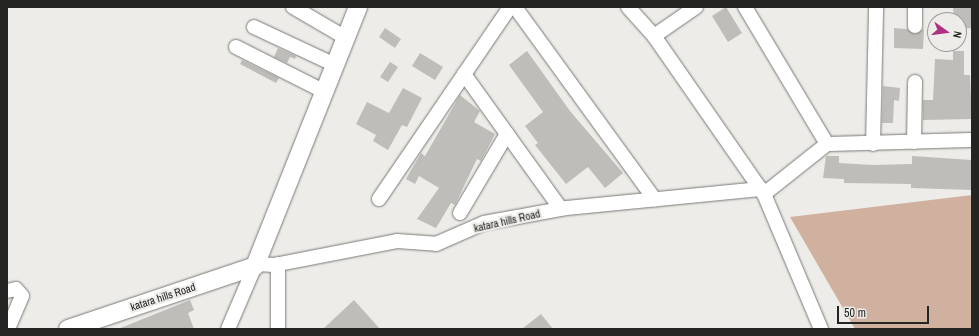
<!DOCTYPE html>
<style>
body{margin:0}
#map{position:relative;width:979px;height:336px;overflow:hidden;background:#edece9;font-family:"Archivo Narrow",sans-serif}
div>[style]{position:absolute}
.forest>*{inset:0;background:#d0b09e}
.building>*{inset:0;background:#bfbdba}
.roads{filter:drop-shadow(0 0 1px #797875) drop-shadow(0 0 1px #797875)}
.minor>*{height:14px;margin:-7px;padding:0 7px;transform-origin:7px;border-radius:7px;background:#fff}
.major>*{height:18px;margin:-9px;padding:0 9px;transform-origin:9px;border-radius:9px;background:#fff}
span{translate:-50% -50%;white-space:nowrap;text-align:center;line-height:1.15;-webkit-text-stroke:4px #edece9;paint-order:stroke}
.street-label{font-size:11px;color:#242423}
.frame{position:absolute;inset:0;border:8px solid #242423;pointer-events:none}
.north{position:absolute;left:927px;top:12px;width:40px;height:40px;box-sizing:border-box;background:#edece9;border:1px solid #9d9c9a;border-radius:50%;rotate:104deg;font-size:11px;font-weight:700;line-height:16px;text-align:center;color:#242423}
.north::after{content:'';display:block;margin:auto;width:14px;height:18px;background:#ae3182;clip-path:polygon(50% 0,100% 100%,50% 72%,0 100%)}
.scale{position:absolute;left:837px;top:306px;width:92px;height:18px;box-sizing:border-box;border:2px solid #242423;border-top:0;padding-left:5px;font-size:12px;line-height:14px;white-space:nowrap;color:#242423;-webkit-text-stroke:3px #edece9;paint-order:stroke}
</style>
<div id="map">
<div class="forest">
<i style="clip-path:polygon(972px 195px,972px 329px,855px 329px,790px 217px)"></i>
</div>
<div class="building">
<i style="clip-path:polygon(726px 7px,742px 33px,728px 42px,712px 16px)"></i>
<i style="clip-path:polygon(953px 7px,972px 7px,972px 28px,959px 29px,959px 20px,954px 20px)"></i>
<i style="clip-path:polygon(385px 28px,401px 39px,395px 48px,379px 37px)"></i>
<i style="clip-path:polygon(894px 28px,907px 29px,915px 34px,924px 29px,923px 49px,894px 48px)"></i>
<i style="clip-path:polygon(278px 48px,296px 56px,295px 59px,290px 57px,287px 63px,274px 57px)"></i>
<i style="clip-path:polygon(527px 51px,570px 111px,623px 173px,605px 188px,588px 167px,566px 184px,535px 145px,538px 143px,525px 126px,543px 112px,509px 65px)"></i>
<i style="clip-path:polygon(953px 51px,964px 51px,964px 75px,970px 75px,972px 119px,923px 120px,923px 100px,933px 100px,935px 59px,953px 60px)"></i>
<i style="clip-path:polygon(420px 53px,443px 67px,435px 80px,412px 66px)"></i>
<i style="clip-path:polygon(242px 60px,279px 78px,276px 83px,240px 64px)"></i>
<i style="clip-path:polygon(390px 62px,398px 67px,388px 82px,380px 77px)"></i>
<i style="clip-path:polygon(883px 86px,900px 88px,899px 101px,894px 100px,893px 123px,882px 123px)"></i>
<i style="clip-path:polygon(403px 88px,422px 98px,407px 127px,402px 125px,388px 150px,373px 141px,376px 135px,356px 124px,367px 102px,389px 113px)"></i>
<i style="clip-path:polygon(460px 95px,480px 111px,474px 122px,495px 134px,481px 161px,477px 159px,455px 205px,451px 203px,436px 228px,417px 219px,439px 188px,419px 176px,415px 184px,406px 179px,421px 153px,425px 156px)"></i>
<i style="clip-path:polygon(826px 156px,839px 156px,839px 163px,873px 165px,912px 164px,912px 156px,972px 160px,972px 190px,911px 188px,911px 184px,844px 183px,844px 179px,823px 178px)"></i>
<i style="clip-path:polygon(190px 300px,194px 310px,188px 313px,194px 329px,118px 329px)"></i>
<i style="clip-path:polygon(354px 300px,380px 329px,323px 329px)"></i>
<i style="clip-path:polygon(541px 314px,553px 329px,522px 329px)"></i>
</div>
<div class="roads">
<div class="minor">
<i style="left:293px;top:7px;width:61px;rotate:30.3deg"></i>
<i style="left:515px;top:7px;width:238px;rotate:54deg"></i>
<i style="left:628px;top:7px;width:39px;rotate:48deg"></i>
<i style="left:654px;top:36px;width:193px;rotate:55.2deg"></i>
<i style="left:764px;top:194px;width:80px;rotate:-38.4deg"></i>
<i style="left:827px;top:144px;width:145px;rotate:-1.6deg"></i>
<i style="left:745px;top:7px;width:160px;rotate:59.1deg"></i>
<i style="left:915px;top:7px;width:19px;rotate:90deg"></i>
<i style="left:254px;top:27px;width:89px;rotate:25.1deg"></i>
<i style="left:654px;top:36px;width:51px;rotate:-34.6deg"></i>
<i style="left:236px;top:47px;width:100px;rotate:26.8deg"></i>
<i style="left:464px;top:74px;width:166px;rotate:54.3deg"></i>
<i style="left:914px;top:142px;width:60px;rotate:-89deg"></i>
<i style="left:873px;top:144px;width:137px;rotate:-88.7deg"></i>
<i style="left:764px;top:194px;width:147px;rotate:67.1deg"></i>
<i style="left:379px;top:199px;width:232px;rotate:-55.7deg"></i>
<i style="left:460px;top:213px;width:92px;rotate:-59.3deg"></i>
<i style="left:257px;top:264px;width:17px;rotate:3deg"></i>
<i style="left:274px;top:265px;width:125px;rotate:-11deg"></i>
<i style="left:397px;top:241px;width:39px;rotate:4deg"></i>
<i style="left:436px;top:244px;width:52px;rotate:-23.6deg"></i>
<i style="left:484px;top:223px;width:83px;rotate:-10.4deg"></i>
<i style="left:566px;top:208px;width:196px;rotate:-5.6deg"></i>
<i style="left:278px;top:264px;width:65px;rotate:90deg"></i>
<i style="left:7px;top:291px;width:9px;rotate:-13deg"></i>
<i style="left:16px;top:289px;width:9px;rotate:49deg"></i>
<i style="left:22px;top:296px;width:36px;rotate:113deg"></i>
<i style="left:228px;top:329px;width:69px;rotate:-66.8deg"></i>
</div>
<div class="major">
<i style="left:68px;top:329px;width:197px;rotate:-18.6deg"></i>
<i style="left:255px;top:266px;width:279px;rotate:-68.3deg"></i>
</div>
</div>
<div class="street-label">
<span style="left:507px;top:221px;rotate:-13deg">katara hills Road</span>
<span style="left:163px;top:297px;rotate:-18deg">katara hills Road</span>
</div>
<div class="frame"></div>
<div class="north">N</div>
<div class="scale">50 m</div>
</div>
